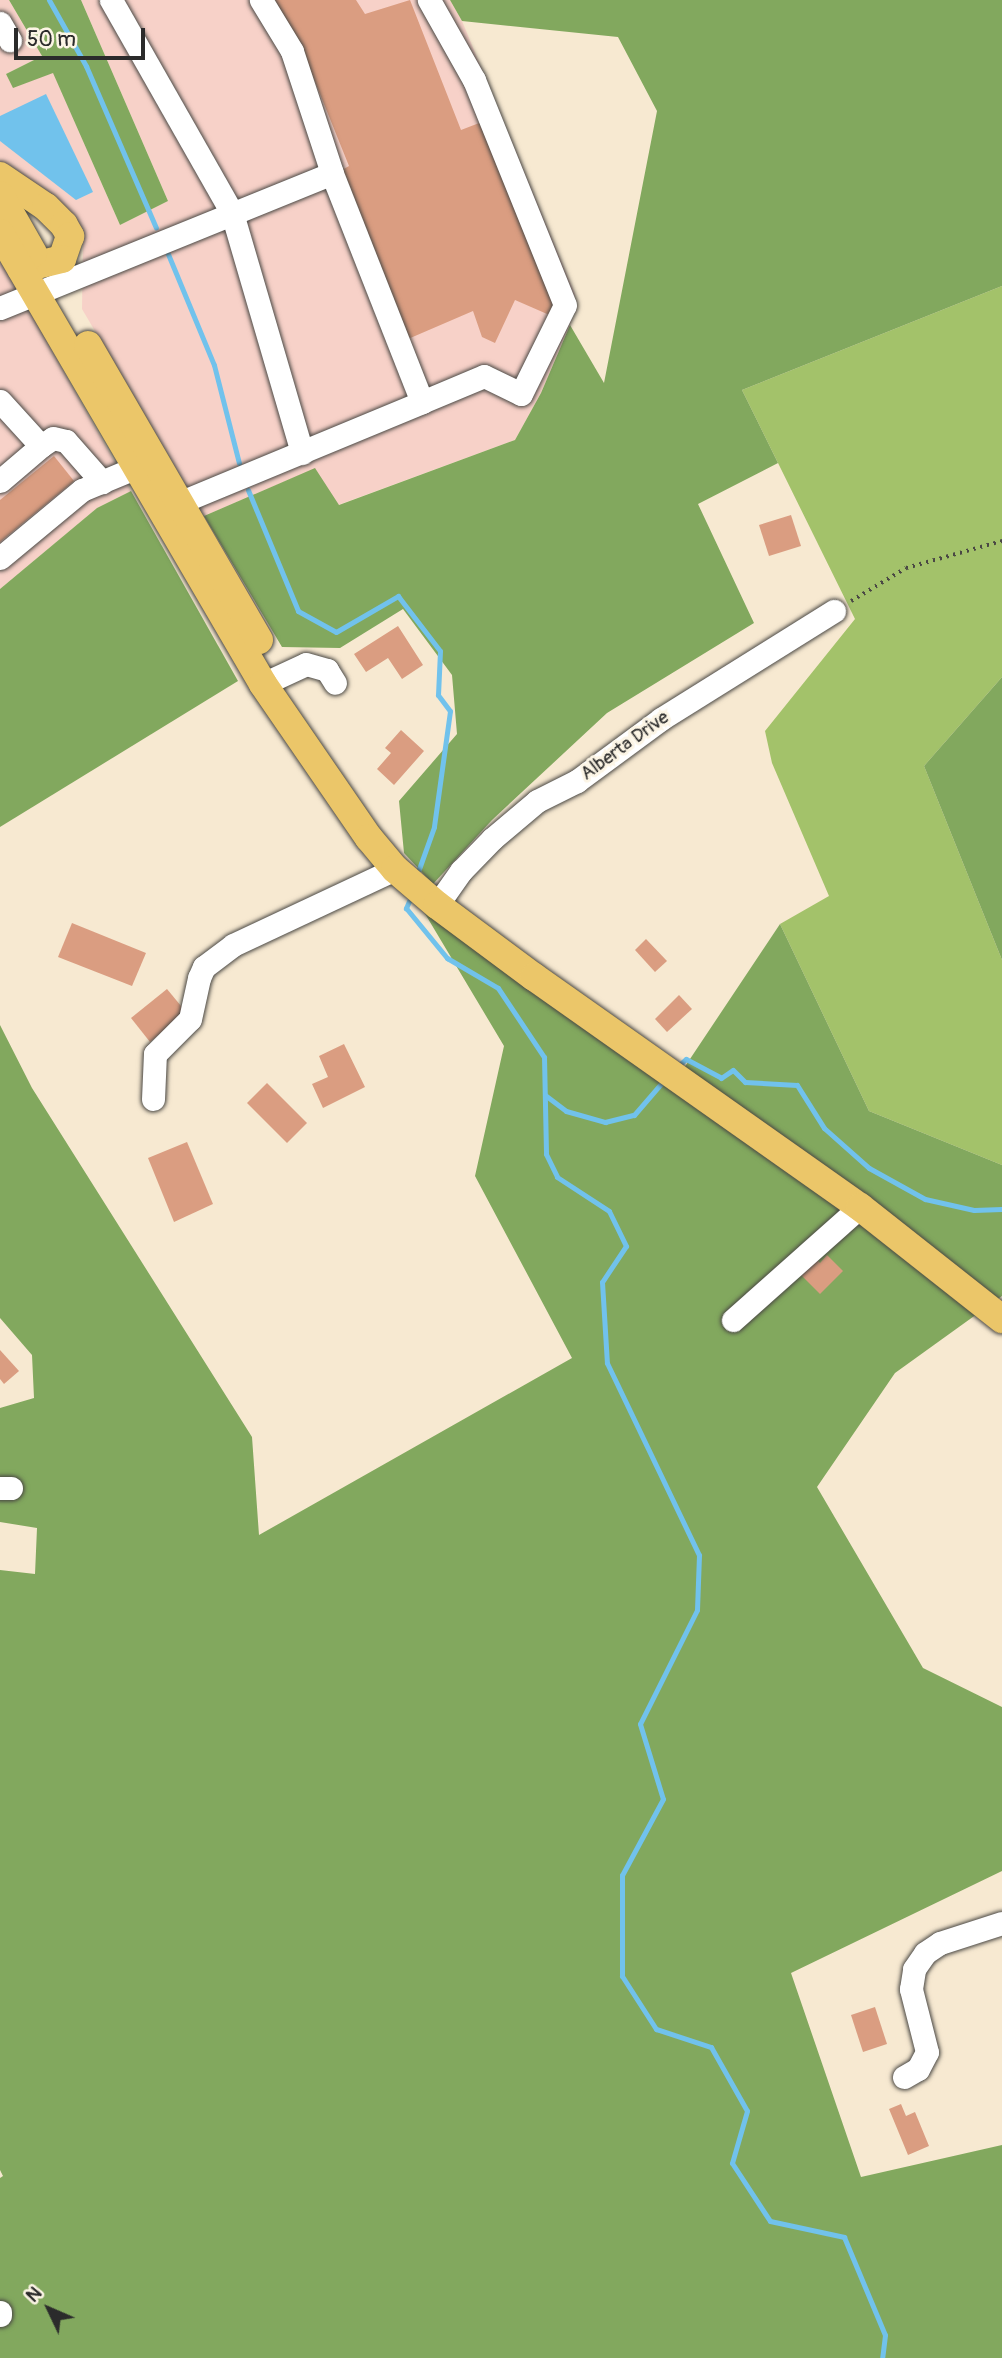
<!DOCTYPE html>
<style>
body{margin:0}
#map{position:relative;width:1002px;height:2358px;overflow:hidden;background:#f7e9d1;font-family:Pangolin,sans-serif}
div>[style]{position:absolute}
.built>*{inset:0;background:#f7d1c8}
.green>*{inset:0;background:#a3c26a}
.forest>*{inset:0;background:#82a85e}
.water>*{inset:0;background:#71c2ec}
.stream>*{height:5px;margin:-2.5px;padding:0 2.5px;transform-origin:2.5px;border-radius:2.5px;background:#71c2ec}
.building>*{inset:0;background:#da9d81}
.path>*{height:3.5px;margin-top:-1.75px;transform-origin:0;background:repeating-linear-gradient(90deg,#4a4844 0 2px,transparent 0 7px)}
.roads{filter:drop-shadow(0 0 2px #4a4844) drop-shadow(0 0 2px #4a4844)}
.minor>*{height:23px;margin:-11.5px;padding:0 11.5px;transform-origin:11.5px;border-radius:11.5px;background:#fff}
.major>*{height:28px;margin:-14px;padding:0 14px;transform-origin:14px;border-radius:14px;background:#ebc669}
span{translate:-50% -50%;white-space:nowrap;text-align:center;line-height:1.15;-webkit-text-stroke:6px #fcf5e5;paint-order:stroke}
.street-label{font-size:19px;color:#2b2b2b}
.north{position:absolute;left:14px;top:2274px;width:70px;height:70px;-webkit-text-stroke:5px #fcf5e5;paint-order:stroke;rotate:314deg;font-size:19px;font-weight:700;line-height:28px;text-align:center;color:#2b2b2b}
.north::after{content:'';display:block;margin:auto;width:24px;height:32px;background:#2b2b2b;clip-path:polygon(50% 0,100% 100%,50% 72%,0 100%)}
.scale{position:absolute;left:14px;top:28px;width:131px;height:32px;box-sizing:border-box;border:4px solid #2b2b2b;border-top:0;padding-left:9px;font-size:21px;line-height:24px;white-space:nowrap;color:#2b2b2b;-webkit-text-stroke:5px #fcf5e5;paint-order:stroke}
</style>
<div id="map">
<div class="built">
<i style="clip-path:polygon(0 0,9px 0,42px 56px,6px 74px,13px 87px,53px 72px,120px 225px,168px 201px,81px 0,450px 0,462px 21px,575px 294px,570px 325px,541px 393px,515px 440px,338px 505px,314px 469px,204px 516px,82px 309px,83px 241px,67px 208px,0 161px)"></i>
<i style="clip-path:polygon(0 258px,131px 491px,97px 508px,0 589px)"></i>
</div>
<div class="green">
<i style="clip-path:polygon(1002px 286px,1002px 677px,924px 766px,1002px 960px,1002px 1165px,869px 1111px,780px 924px,829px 896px,772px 763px,765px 731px,855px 619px,742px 390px)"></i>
</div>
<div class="forest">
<i style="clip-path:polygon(9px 0,81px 0,168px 201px,120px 225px,53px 73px,13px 88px,6px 74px,42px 56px)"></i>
<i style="clip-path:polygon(450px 0,1002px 0,1002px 286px,742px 390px,778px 463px,698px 504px,754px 623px,607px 713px,492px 820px,433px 884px,404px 853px,399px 801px,457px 734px,452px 675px,403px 609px,340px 648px,282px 647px,204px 516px,315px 468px,339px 505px,515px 440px,541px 393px,570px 325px,604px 383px,657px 111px,618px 37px,462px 21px)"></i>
<i style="clip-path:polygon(131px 491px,238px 681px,0 827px,0 589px,97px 508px)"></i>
<i style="clip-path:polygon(1002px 677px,1002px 960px,924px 766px)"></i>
<i style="clip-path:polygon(424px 912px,670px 1089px,780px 924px,869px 1111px,1002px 1165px,1002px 1296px,895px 1373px,817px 1487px,923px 1668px,1002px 1707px,1002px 1871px,791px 1973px,861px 2177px,1002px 2145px,1002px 2358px,0 2358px,0 2178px,3px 2176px,0 2170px,0 1570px,35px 1574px,37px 1528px,0 1522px,0 1408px,34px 1398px,32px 1355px,0 1318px,0 1025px,32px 1088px,252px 1437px,259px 1535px,572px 1358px,475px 1176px,504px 1046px)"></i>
</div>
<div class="water">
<i style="clip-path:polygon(46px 94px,93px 192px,76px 200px,0 141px,0 116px)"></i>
</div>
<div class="stream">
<i style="left:49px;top:0;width:76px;rotate:60.7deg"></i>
<i style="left:86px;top:66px;width:176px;rotate:66.6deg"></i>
<i style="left:168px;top:254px;width:120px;rotate:67.5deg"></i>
<i style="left:214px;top:365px;width:101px;rotate:75.7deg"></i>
<i style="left:248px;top:490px;width:131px;rotate:67.5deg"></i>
<i style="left:298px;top:611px;width:43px;rotate:28.9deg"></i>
<i style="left:336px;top:632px;width:72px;rotate:-30.1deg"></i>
<i style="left:398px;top:596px;width:69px;rotate:52.6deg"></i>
<i style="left:440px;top:651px;width:44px;rotate:92.6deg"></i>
<i style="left:438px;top:695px;width:20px;rotate:53deg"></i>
<i style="left:450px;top:711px;width:117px;rotate:97.9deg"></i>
<i style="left:434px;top:827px;width:45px;rotate:109.7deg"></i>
<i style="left:409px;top:901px;width:8px;rotate:113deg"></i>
<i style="left:406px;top:908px;width:65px;rotate:50.6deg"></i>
<i style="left:447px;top:958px;width:59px;rotate:30.5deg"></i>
<i style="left:498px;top:988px;width:83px;rotate:56.3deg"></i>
<i style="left:544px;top:1057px;width:97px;rotate:88.8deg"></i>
<i style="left:546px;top:1154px;width:25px;rotate:64deg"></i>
<i style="left:557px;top:1177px;width:62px;rotate:33.2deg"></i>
<i style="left:609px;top:1211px;width:39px;rotate:64deg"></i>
<i style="left:626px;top:1246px;width:43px;rotate:123.7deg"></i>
<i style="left:602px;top:1282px;width:81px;rotate:86.5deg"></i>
<i style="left:607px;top:1363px;width:213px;rotate:64.4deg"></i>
<i style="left:699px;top:1555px;width:55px;rotate:92.1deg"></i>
<i style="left:697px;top:1610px;width:127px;rotate:116.6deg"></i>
<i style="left:640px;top:1724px;width:78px;rotate:73deg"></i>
<i style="left:663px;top:1799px;width:86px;rotate:118.3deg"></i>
<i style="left:622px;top:1875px;width:101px;rotate:90deg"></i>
<i style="left:622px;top:1976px;width:63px;rotate:57.3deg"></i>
<i style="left:656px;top:2029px;width:58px;rotate:18.1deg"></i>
<i style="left:711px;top:2047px;width:73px;rotate:60.6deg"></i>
<i style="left:747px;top:2111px;width:54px;rotate:106.1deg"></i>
<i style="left:732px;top:2163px;width:69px;rotate:56.8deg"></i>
<i style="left:770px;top:2221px;width:76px;rotate:12.2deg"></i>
<i style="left:844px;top:2237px;width:106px;rotate:67.3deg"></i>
<i style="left:885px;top:2335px;width:23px;rotate:97deg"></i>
<i style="left:677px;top:1067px;width:12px;rotate:-42deg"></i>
<i style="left:686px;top:1059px;width:40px;rotate:28deg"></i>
<i style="left:721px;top:1078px;width:14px;rotate:-34deg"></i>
<i style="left:733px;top:1070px;width:17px;rotate:45deg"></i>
<i style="left:745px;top:1082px;width:52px;rotate:3.3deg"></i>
<i style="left:797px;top:1085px;width:51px;rotate:57.9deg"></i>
<i style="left:824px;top:1128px;width:60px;rotate:41.6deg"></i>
<i style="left:869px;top:1168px;width:64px;rotate:29deg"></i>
<i style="left:925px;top:1199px;width:50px;rotate:12.7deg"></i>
<i style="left:974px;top:1210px;width:28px;rotate:-2deg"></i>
<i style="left:545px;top:1095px;width:26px;rotate:37deg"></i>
<i style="left:566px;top:1111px;width:41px;rotate:15.8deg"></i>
<i style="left:605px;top:1122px;width:30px;rotate:-14deg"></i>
<i style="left:634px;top:1115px;width:48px;rotate:-49.3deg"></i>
</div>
<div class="building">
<i style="clip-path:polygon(275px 0,356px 0,365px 14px,410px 0,461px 130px,487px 120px,559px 304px,554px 317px,515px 300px,495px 343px,482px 337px,473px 311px,408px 339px,342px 170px,349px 166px,299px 42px)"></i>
<i style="clip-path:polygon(54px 456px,74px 481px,0 542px,0 500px)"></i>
<i style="clip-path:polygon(791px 515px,801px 546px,769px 556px,759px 525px)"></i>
<i style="clip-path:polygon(398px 626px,423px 665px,402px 679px,388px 658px,366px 672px,354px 654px)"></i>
<i style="clip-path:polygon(401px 730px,424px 751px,394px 785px,377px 769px,391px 753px,385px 748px)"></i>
<i style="clip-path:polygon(72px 923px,146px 953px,132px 986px,58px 957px)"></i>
<i style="clip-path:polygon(646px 939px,667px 961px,655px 972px,635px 950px)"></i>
<i style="clip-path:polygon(167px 989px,186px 1012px,150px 1042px,131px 1018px)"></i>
<i style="clip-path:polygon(679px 995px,692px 1009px,667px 1032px,655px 1019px)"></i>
<i style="clip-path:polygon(344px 1044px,365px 1087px,323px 1108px,312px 1084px,328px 1077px,319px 1056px)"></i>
<i style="clip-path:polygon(267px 1083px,307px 1123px,287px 1143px,247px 1103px)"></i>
<i style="clip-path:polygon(187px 1142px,213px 1204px,174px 1222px,148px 1158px)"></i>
<i style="clip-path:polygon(813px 1255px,820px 1263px,827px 1255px,843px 1271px,820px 1294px,797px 1271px)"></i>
<i style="clip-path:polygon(0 1350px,19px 1371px,4px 1384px,0 1379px)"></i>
<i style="clip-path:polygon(875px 2007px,887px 2044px,863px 2052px,851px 2015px)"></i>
<i style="clip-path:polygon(901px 2104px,906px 2116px,915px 2112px,929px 2146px,908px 2155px,889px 2109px)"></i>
</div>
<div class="path">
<i style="left:851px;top:601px;width:64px;rotate:-31deg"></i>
<i style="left:906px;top:568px;width:100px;rotate:-15.7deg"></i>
</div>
<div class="roads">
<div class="minor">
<i style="left:111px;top:0;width:245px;rotate:60.4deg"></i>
<i style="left:232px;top:213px;width:250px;rotate:73.7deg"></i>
<i style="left:0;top:23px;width:20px;rotate:60deg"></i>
<i style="left:0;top:308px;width:358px;rotate:-22.1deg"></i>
<i style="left:0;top:401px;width:61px;rotate:47.7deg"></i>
<i style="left:41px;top:446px;width:14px;rotate:-34deg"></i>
<i style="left:53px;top:438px;width:13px;rotate:13deg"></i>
<i style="left:66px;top:441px;width:55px;rotate:48.7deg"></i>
<i style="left:422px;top:402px;width:67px;rotate:-22.8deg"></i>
<i style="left:484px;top:376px;width:41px;rotate:25.9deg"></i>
<i style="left:521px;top:394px;width:99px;rotate:-63.7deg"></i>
<i style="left:565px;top:305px;width:243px;rotate:-112deg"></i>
<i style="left:474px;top:80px;width:92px;rotate:-119.4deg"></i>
<i style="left:0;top:481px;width:54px;rotate:-40.5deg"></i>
<i style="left:181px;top:502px;width:261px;rotate:-22.5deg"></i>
<i style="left:422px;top:402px;width:246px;rotate:-111.5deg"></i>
<i style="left:332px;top:173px;width:128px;rotate:-108.2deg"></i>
<i style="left:292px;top:51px;width:60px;rotate:-121.3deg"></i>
<i style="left:0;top:558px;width:107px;rotate:-39.7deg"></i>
<i style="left:82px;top:490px;width:60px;rotate:-22.7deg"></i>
<i style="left:263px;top:684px;width:47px;rotate:-24.9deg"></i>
<i style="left:306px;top:664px;width:22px;rotate:16deg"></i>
<i style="left:327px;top:670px;width:15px;rotate:58deg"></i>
<i style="left:437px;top:905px;width:42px;rotate:-54.8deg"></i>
<i style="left:461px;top:871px;width:45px;rotate:-45.9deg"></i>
<i style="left:492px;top:839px;width:59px;rotate:-40.2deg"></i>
<i style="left:537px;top:801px;width:45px;rotate:-26.6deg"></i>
<i style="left:577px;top:781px;width:104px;rotate:-36.4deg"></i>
<i style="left:661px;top:719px;width:204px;rotate:-32deg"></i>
<i style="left:153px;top:1099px;width:45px;rotate:-87.5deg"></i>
<i style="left:155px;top:1054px;width:49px;rotate:-45deg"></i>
<i style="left:190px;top:1019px;width:42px;rotate:-77.6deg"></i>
<i style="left:199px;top:978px;width:12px;rotate:-66deg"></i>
<i style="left:204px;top:967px;width:36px;rotate:-37deg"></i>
<i style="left:233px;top:945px;width:179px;rotate:-25.1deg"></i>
<i style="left:733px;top:1320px;width:170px;rotate:-41.7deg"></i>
<i style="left:0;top:1488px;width:11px"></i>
<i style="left:904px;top:2077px;width:16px;rotate:-30deg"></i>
<i style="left:918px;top:2069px;width:19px;rotate:-62deg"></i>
<i style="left:927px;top:2052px;width:65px;rotate:-104.3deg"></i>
<i style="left:911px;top:1989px;width:20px;rotate:-81deg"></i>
<i style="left:914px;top:1969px;width:19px;rotate:-55deg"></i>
<i style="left:925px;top:1953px;width:18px;rotate:-34deg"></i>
<i style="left:940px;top:1943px;width:65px;rotate:-17.9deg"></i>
<i style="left:0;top:2312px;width:3px;rotate:90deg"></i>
</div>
<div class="major">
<i style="left:0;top:176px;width:55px;rotate:34deg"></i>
<i style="left:46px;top:207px;width:25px;rotate:45deg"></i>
<i style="left:64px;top:225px;width:13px;rotate:61deg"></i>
<i style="left:70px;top:236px;width:24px;rotate:109deg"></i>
<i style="left:62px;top:259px;width:42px;rotate:166.3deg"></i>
<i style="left:0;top:195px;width:67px;rotate:60.4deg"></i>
<i style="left:0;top:233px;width:522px;rotate:59.75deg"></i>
<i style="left:263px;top:684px;width:187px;rotate:55.5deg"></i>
<i style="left:369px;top:838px;width:40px;rotate:50deg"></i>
<i style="left:395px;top:869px;width:55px;rotate:40.6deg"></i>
<i style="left:437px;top:905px;width:121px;rotate:36.6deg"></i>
<i style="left:534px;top:977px;width:399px;rotate:35.2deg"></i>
<i style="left:860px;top:1207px;width:181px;rotate:38.3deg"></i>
<i style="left:88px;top:345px;width:341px;rotate:59.9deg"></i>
</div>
</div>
<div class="street-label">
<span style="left:625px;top:746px;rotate:-36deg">Alberta Drive</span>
</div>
<div class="north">N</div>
<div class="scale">50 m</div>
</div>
